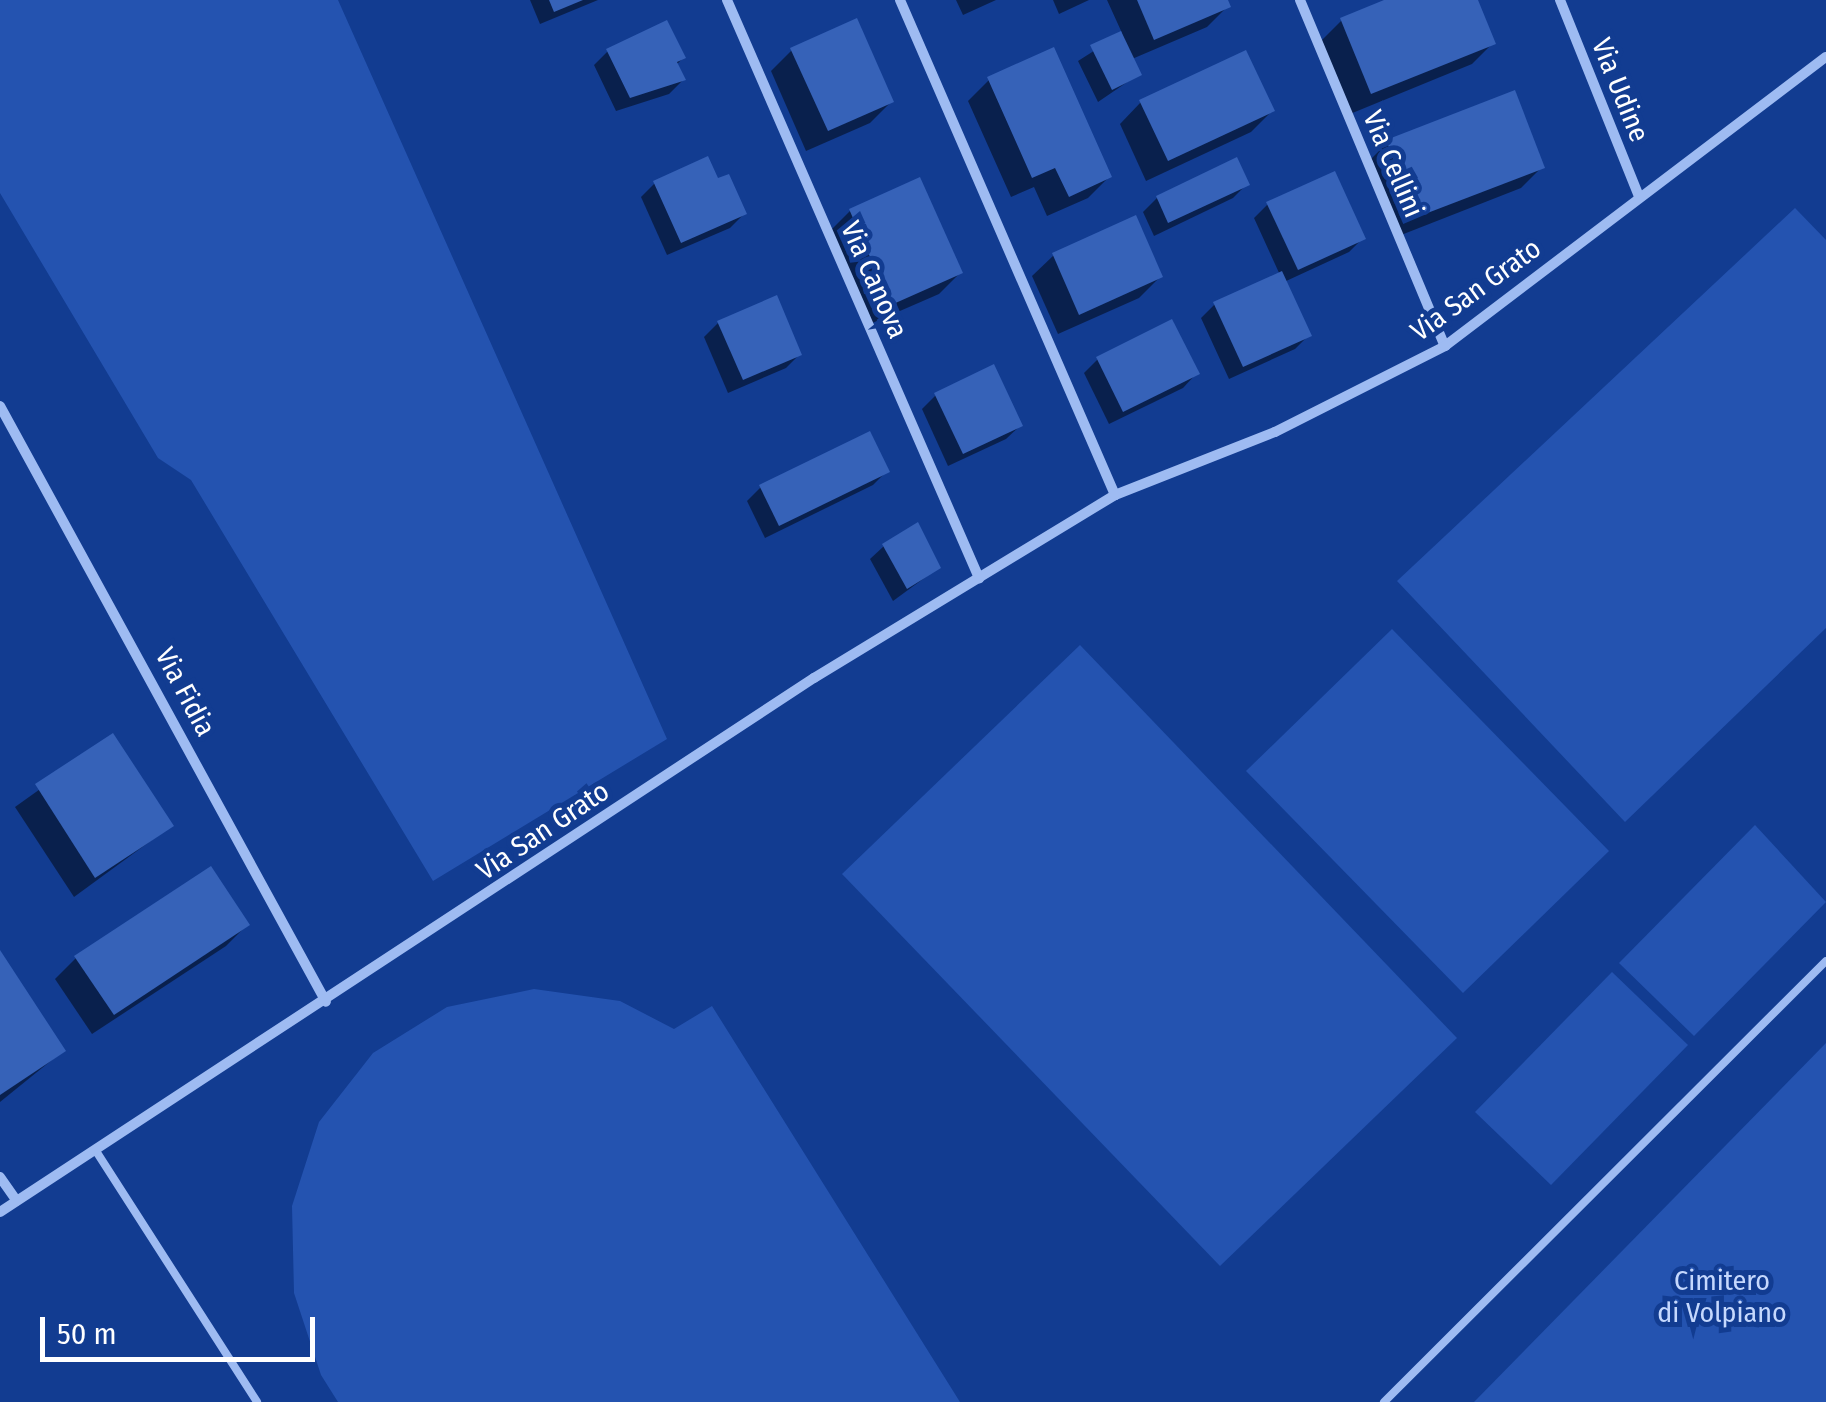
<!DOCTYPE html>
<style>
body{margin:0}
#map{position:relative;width:1826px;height:1402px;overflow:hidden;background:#123c91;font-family:"Fira Sans Condensed",sans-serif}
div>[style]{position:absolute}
.green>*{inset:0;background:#2453b0}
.shadow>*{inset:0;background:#0007}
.building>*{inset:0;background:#3662b8}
.lane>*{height:8px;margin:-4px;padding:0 4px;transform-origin:4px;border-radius:4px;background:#9ebbf2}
.street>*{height:10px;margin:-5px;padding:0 5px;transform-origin:5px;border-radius:5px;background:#9ebbf2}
span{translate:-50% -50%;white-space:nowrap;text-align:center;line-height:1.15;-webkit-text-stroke:10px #123c91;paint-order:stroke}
.street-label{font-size:28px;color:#fff}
.park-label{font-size:28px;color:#c5d8fd}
.scale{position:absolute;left:40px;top:1317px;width:275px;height:45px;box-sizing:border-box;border:5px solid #fff;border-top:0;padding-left:12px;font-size:30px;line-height:35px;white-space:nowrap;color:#fff;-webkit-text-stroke:8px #123c91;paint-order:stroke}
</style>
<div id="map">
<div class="green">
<i style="clip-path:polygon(0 0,338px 0,667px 739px,433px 881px,191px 480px,158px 458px,0 193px)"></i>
<i style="clip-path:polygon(1795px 208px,1826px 240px,1826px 628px,1625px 822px,1397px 581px)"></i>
<i style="clip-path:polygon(1392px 629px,1609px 851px,1463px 993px,1246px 771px)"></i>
<i style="clip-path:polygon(1080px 645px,1457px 1038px,1220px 1266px,842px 874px)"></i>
<i style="clip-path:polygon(1755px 825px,1826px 902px,1694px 1036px,1619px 963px)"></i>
<i style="clip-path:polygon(1612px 972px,1688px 1045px,1551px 1185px,1475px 1112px)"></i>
<i style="clip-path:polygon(534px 989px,620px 1001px,674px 1029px,712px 1006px,960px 1402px,338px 1402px,321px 1375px,294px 1293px,292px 1206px,319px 1122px,373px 1053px,447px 1007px)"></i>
<i style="clip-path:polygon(1826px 1043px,1826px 1402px,1474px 1402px)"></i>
</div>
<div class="shadow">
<i style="clip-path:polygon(530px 0,598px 0,540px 24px)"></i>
<i style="clip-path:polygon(956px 0,996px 0,963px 15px)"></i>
<i style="clip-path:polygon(1053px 0,1089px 0,1059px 14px)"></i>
<i style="clip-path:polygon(1107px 0,1226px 0,1228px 6px,1207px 27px,1132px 59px,1139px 74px,1098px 102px,1078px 61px,1122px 33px)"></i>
<i style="clip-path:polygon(1391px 0,1475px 0,1493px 43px,1472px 64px,1350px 114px,1321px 41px,1342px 20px)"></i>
<i style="clip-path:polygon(792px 50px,891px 102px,870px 123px,806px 151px,771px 71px)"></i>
<i style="clip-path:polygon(608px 51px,683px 58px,676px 65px,683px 80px,669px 94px,616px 111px,594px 65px)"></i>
<i style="clip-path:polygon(989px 80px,1109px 177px,1088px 198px,1047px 216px,1034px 187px,1011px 197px,968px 101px)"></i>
<i style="clip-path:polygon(1141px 102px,1272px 111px,1251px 132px,1146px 181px,1120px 124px)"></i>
<i style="clip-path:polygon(1388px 142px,1542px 167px,1521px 188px,1396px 237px,1367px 163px)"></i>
<i style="clip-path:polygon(655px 183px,744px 214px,730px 228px,667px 255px,641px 197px)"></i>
<i style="clip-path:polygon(1247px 184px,1233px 198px,1154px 236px,1143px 212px,1157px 198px)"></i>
<i style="clip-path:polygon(1268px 204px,1363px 238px,1349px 252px,1284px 282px,1309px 335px,1295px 349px,1229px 379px,1201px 318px,1215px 304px,1280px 275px,1254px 218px)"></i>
<i style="clip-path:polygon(850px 211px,960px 273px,939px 294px,870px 324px,829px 232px)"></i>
<i style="clip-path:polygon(1054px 255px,1160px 277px,1139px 298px,1058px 334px,1032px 276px)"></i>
<i style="clip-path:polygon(718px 323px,800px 354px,786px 368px,728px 393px,704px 337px)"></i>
<i style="clip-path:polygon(1098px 359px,1196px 374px,1183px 388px,1109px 424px,1084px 373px)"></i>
<i style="clip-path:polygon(936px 395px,1020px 426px,1006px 439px,948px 466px,922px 409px)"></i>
<i style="clip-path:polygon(887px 471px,873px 485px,765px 538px,747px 501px,761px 487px)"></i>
<i style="clip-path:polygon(884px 546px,938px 568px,893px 601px,870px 559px)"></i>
<i style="clip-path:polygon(113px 737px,171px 826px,74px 897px,15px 807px)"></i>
<i style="clip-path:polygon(247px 925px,226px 946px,92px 1034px,55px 979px,76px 958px)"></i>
<i style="clip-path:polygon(0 954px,63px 1051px,0 1102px)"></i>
</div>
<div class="building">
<i style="clip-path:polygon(549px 0,583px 0,554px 12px)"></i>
<i style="clip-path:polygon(1137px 0,1228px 0,1231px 7px,1154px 40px)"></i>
<i style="clip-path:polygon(1384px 0,1478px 0,1496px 44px,1371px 94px,1340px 18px)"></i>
<i style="clip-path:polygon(857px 18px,894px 102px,828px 131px,790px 48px)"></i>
<i style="clip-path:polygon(667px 20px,686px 58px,677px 62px,686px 80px,630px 98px,606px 49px)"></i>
<i style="clip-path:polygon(1121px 31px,1142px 75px,1112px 90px,1090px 45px)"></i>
<i style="clip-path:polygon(1054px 47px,1112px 177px,1069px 197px,1055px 168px,1032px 178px,987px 77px)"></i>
<i style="clip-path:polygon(1246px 50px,1275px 111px,1168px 161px,1139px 100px)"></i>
<i style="clip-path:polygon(1515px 90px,1545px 168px,1417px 217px,1386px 140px)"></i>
<i style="clip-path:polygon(708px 156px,718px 178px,729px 174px,747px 214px,681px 243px,653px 181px)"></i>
<i style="clip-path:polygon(1237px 157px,1250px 185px,1168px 223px,1156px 196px)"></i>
<i style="clip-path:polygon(1335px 171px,1366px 239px,1298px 270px,1266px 202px)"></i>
<i style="clip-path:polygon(920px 177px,963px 273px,891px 305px,849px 209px)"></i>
<i style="clip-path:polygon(1136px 215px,1163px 277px,1079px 315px,1052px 253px)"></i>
<i style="clip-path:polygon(1282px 271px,1312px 336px,1243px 367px,1213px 302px)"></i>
<i style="clip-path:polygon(777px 295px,802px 355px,743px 380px,717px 321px)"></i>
<i style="clip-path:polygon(1172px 319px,1200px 374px,1123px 412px,1096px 357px)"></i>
<i style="clip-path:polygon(994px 364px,1023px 426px,963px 454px,934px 393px)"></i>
<i style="clip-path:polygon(870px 431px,890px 472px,779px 526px,759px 485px)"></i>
<i style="clip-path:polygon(918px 522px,941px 568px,907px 589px,882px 544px)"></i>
<i style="clip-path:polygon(113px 733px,174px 826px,95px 878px,35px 784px)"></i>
<i style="clip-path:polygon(211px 866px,250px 925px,114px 1015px,74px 956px)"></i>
<i style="clip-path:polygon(0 950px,66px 1051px,0 1095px)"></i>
</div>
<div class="lane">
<i style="left:96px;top:1151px;width:298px;rotate:57.3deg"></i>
<i style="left:1384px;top:1402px;width:624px;rotate:-44.94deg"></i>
</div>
<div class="street">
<i style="left:727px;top:0;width:631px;rotate:66.44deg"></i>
<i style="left:900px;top:0;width:540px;rotate:66.52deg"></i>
<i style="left:1300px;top:0;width:375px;rotate:67.3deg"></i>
<i style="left:1560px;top:0;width:212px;rotate:68.1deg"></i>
<i style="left:0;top:406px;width:679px;rotate:61.32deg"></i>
<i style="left:0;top:1177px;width:29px;rotate:55deg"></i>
<i style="left:0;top:1212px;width:974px;rotate:-33.27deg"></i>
<i style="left:814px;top:678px;width:352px;rotate:-31.3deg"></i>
<i style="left:1115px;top:495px;width:172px;rotate:-21.5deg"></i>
<i style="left:1275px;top:432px;width:191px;rotate:-26.8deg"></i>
<i style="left:1445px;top:346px;width:478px;rotate:-37.2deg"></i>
</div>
<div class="street-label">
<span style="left:1620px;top:90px;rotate:68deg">Via Udine</span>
<span style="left:1393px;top:164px;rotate:67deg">Via Cellini</span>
<span style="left:874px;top:280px;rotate:66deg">Via Canova</span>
<span style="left:1476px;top:290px;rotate:-36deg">Via San Grato</span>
<span style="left:185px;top:692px;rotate:62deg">Via Fidia</span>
<span style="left:543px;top:831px;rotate:-34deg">Via San Grato</span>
</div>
<div class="park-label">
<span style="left:1722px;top:1297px">Cimitero<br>di Volpiano</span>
</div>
<div class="scale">50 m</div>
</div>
